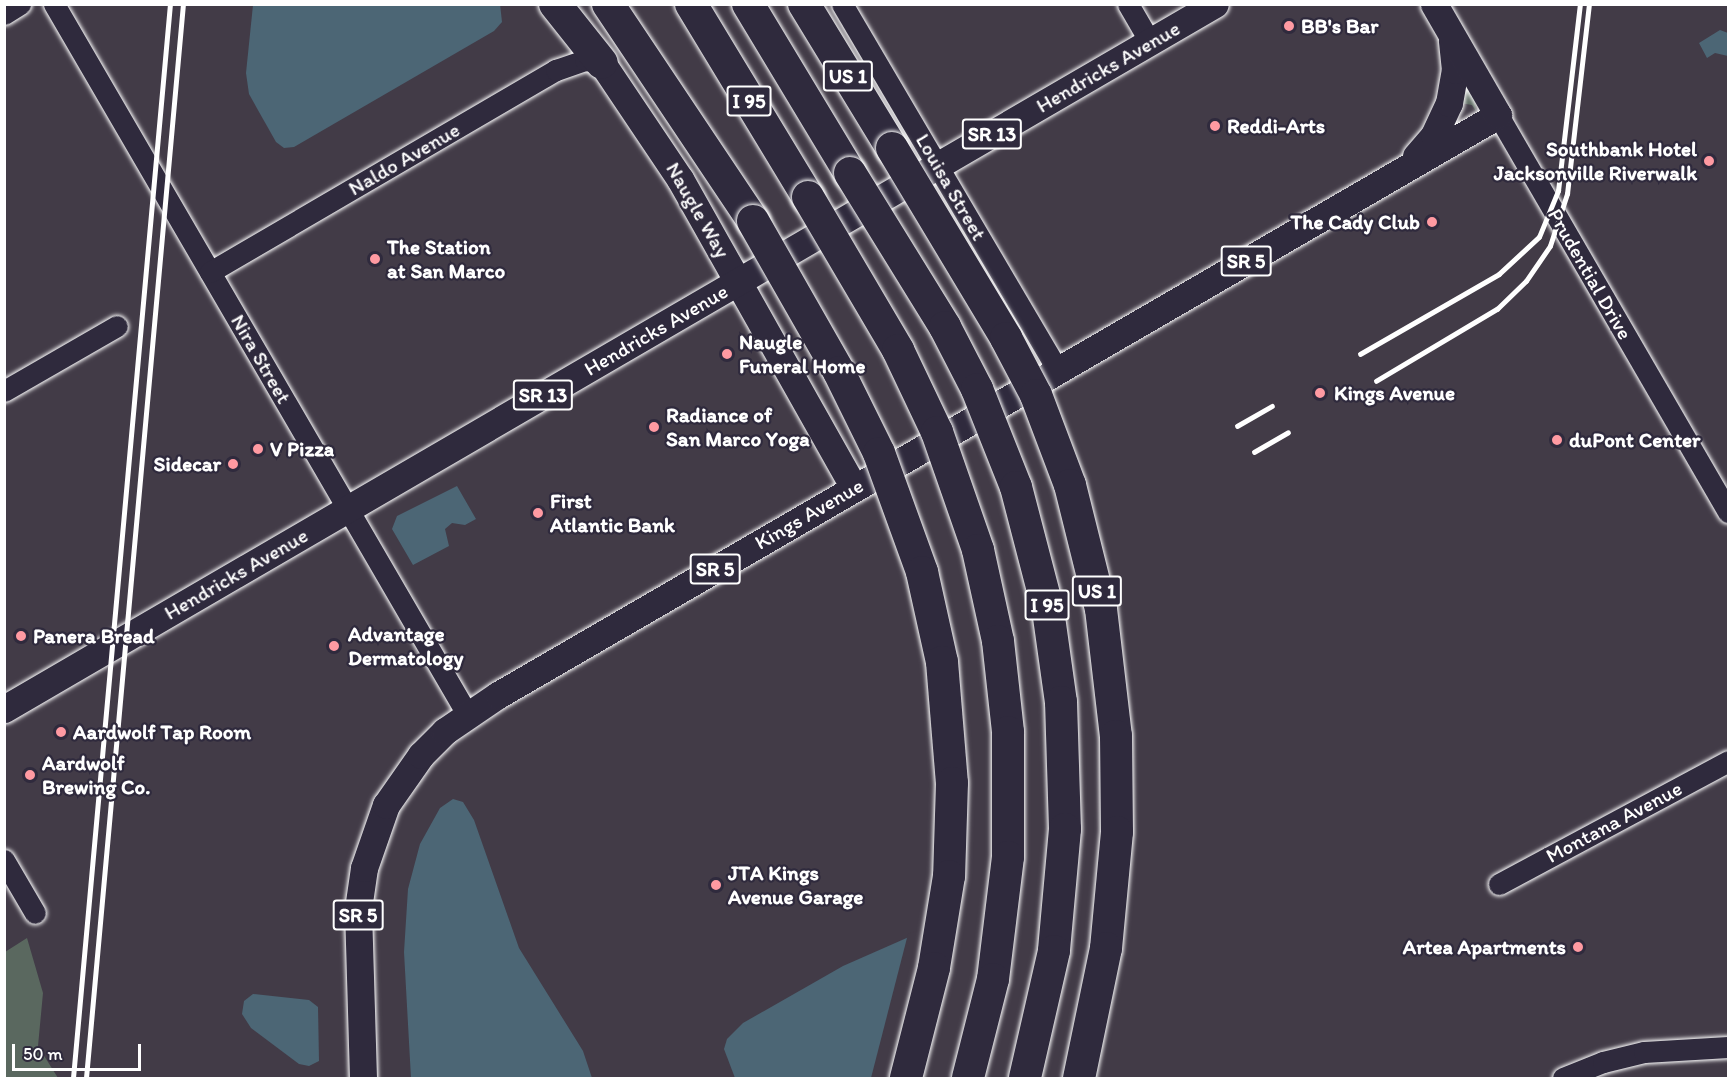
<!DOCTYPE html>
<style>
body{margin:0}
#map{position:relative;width:1733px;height:1083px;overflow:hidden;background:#423b47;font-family:Itim,sans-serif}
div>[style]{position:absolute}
.green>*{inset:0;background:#5a685f}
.water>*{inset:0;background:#4c6675}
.pier>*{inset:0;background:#423b47}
.roads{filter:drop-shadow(0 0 2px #fff) drop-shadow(0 0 2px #fff)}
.minor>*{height:21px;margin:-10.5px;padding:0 10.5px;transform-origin:10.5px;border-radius:10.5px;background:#2f2a3d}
.major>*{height:27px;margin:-13.5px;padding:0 13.5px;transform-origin:13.5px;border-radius:13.5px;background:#2f2a3d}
.highway>*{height:32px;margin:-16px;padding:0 16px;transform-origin:16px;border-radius:16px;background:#2f2a3d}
.rail>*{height:4.5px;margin:-2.25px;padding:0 2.25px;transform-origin:2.25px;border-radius:2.25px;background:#fff}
.bridges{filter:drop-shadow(0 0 2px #fff) drop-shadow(0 0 2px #fff)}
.highway-bridge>*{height:32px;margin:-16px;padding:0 16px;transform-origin:16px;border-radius:16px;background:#2f2a3d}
.dots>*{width:16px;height:16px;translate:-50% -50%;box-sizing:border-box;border:3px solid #2f2a3d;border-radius:50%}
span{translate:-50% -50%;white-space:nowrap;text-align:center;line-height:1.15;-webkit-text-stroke:4.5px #2f2a3d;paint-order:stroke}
.shield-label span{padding:2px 4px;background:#2f2a3d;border:2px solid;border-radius:4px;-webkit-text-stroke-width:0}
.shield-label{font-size:20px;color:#fff;font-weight:700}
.poi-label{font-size:21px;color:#fff;font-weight:700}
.left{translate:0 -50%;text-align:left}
.right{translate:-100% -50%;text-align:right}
.street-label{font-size:21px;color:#fff}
.frame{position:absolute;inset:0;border:6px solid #fff;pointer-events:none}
.scale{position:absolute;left:12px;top:1044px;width:129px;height:27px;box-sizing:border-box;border:3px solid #fff;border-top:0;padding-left:8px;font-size:18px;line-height:21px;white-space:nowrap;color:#fff;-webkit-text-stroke:4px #2f2a3d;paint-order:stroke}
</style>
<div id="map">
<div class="green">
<i style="clip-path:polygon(1467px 87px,1475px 101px,1476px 111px,1472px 105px,1460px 103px)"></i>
<i style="clip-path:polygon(27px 938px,43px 993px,38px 1046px,58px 1078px,5px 1078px,5px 952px)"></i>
</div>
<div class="water">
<i style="clip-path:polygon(500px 4px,502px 22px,494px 31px,294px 147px,284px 148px,276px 142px,249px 94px,246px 73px,253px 5px)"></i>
<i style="clip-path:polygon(1720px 30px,1728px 33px,1728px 56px,1715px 53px,1707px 58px,1699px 43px)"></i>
<i style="clip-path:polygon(457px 486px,476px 519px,465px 525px,452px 523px,445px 529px,449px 546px,413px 565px,392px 529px,397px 516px)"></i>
<i style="clip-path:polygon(453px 799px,463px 802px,474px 820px,519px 948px,583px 1051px,592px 1078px,411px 1078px,404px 952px,408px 889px,420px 844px,440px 808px)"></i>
<i style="clip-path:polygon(918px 933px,912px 1078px,735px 1078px,724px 1049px,727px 1039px,743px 1023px,843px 966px)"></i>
<i style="clip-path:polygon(253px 994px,309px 1000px,318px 1007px,319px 1061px,309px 1066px,299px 1064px,251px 1028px,242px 1014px,244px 1001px)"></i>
</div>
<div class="pier">
<i style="clip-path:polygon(919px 930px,927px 933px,915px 1078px,871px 1078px,908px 934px)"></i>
</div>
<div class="roads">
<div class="minor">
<i style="left:54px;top:4px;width:821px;rotate:59.81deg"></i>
<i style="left:842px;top:4px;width:425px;rotate:59.5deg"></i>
<i style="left:1128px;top:4px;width:44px;rotate:59.9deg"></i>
<i style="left:4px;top:14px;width:19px;rotate:-32deg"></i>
<i style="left:1498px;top:115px;width:459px;rotate:59.9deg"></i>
<i style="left:210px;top:272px;width:401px;rotate:-30.3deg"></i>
<i style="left:556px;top:70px;width:31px;rotate:-19deg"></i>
<i style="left:585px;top:60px;width:17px;rotate:10deg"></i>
<i style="left:4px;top:391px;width:130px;rotate:-29.9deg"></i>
<i style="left:4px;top:860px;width:61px;rotate:59.7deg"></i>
<i style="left:1499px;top:884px;width:260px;rotate:-28.2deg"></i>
<i style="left:1563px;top:1078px;width:43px;rotate:-21.8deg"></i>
<i style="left:1603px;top:1062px;width:42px;rotate:-13.7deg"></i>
<i style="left:1644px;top:1052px;width:84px;rotate:-3.4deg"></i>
</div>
<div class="major">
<i style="left:602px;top:63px;width:140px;rotate:56.1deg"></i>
<i style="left:680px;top:179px;width:355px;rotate:60.6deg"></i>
<i style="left:1416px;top:156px;width:28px;rotate:-49deg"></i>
<i style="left:1434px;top:135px;width:35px;rotate:-65deg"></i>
<i style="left:1449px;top:103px;width:34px;rotate:-80deg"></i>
<i style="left:1455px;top:70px;width:30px;rotate:-96deg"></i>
<i style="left:4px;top:709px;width:1401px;rotate:-30.21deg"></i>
<i style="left:363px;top:1078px;width:169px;rotate:-91.7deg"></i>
<i style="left:358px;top:909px;width:41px;rotate:-81.7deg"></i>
<i style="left:364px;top:868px;width:67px;rotate:-70.8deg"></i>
<i style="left:386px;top:805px;width:61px;rotate:-55deg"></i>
<i style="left:421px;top:755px;width:34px;rotate:-45deg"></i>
<i style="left:445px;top:731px;width:64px;rotate:-34.2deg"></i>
<i style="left:498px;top:695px;width:1156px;rotate:-30.11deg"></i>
<i style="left:1498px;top:115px;width:128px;rotate:-120deg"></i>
</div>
<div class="highway">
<i style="left:555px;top:4px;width:75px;rotate:51.5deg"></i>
<i style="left:608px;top:4px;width:261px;rotate:56.2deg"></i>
<i style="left:691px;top:4px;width:226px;rotate:58.8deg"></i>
<i style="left:748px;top:4px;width:197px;rotate:58.9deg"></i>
<i style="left:804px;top:4px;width:169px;rotate:58.6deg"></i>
</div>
</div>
<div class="rail">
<i style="left:1360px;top:354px;width:160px;rotate:-29.9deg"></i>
<i style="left:1499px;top:274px;width:54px;rotate:-42.8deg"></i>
<i style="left:1539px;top:237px;width:50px;rotate:-67.6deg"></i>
<i style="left:1558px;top:191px;width:188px;rotate:-83.3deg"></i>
<i style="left:1376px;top:381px;width:141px;rotate:-30.8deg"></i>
<i style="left:1497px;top:309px;width:40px;rotate:-44deg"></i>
<i style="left:1526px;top:281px;width:42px;rotate:-55.6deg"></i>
<i style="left:1550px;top:246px;width:55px;rotate:-71.9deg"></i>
<i style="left:1567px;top:194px;width:191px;rotate:-83.4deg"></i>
<i style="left:1237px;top:426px;width:40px;rotate:-29.7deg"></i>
<i style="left:1254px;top:452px;width:39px;rotate:-30deg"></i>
<i style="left:73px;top:1078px;width:1078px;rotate:-84.84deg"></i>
<i style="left:86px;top:1078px;width:1078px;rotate:-84.84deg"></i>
</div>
<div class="bridges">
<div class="highway-bridge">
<i style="left:892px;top:148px;width:222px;rotate:59deg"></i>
<i style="left:1006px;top:338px;width:64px;rotate:62.2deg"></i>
<i style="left:1036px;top:395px;width:96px;rotate:69.3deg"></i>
<i style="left:1070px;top:485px;width:128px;rotate:76deg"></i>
<i style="left:1101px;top:609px;width:128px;rotate:83.3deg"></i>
<i style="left:1116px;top:736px;width:96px;rotate:89.4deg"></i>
<i style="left:1117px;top:832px;width:117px;rotate:95.4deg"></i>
<i style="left:1106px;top:948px;width:133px;rotate:101.7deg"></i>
<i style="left:850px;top:173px;width:181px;rotate:58.3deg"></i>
<i style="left:945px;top:327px;width:70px;rotate:62.7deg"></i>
<i style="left:977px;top:389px;width:105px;rotate:68.3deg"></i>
<i style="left:1016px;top:487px;width:127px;rotate:75.4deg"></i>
<i style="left:1048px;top:610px;width:93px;rotate:82deg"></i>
<i style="left:1061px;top:702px;width:127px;rotate:88.2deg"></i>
<i style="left:1065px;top:829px;width:122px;rotate:95.2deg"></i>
<i style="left:1054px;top:951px;width:130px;rotate:102.9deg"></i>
<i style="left:808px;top:197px;width:178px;rotate:59.5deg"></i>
<i style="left:898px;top:350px;width:91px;rotate:64.6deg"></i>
<i style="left:937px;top:432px;width:125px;rotate:70.8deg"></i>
<i style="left:978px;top:550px;width:93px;rotate:77.6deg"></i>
<i style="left:998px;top:641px;width:92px;rotate:83.7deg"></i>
<i style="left:1008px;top:732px;width:125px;rotate:90deg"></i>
<i style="left:1008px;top:857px;width:123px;rotate:97deg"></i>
<i style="left:993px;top:979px;width:102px;rotate:104.2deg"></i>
<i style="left:753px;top:221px;width:174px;rotate:60.3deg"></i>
<i style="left:839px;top:372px;width:90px;rotate:63.7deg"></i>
<i style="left:879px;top:453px;width:127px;rotate:70.1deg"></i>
<i style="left:922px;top:572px;width:92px;rotate:77.5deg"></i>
<i style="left:942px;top:662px;width:121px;rotate:85.3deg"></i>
<i style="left:952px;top:783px;width:93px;rotate:91.8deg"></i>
<i style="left:949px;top:876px;width:93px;rotate:99.3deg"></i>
<i style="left:934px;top:968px;width:114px;rotate:104.3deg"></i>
</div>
</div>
<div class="dots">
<i style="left:1289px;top:26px;background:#ff9aa2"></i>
<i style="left:1215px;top:126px;background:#ff9aa2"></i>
<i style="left:1709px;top:161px;background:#ff9aa2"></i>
<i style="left:1432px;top:222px;background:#ff9aa2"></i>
<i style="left:375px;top:259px;background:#ff9aa2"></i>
<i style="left:727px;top:354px;background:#ff9aa2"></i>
<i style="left:1320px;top:393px;background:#ff9aa2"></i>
<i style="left:654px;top:427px;background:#ff9aa2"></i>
<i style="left:1557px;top:440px;background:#ff9aa2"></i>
<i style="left:258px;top:449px;background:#ff9aa2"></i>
<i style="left:233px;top:464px;background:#ff9aa2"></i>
<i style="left:538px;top:513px;background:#ff9aa2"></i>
<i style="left:21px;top:636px;background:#ff9aa2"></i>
<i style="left:334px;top:646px;background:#ff9aa2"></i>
<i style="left:61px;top:732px;background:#ff9aa2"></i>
<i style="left:30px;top:775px;background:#ff9aa2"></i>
<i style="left:716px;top:885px;background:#ff9aa2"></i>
<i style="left:1578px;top:947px;background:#ff9aa2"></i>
</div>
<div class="shield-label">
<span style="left:848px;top:76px">US 1</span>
<span style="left:749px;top:101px">I 95</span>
<span style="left:992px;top:134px">SR 13</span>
<span style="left:1246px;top:261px">SR 5</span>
<span style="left:543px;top:395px">SR 13</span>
<span style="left:715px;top:569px">SR 5</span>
<span style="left:1097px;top:591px">US 1</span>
<span style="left:1047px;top:605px">I 95</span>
<span style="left:358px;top:915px">SR 5</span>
</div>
<div class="poi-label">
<span class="left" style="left:1301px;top:26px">BB's Bar</span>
<span class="left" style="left:1227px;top:126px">Reddi-Arts</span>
<span class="right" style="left:1697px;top:161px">Southbank Hotel<br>Jacksonville Riverwalk</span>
<span class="right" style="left:1420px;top:222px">The Cady Club</span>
<span class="left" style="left:387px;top:259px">The Station<br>at San Marco</span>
<span class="left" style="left:739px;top:354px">Naugle<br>Funeral Home</span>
<span class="left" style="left:1334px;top:393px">Kings Avenue</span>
<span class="left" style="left:666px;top:427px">Radiance of<br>San Marco Yoga</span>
<span class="left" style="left:1569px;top:440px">duPont Center</span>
<span class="left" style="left:270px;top:449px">V Pizza</span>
<span class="right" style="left:221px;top:464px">Sidecar</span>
<span class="left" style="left:550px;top:513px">First<br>Atlantic Bank</span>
<span class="left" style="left:348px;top:646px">Advantage<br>Dermatology</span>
<span class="left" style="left:33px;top:636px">Panera Bread</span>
<span class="left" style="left:73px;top:732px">Aardwolf Tap Room</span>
<span class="left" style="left:42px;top:775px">Aardwolf<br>Brewing Co.</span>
<span class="left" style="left:728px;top:885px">JTA Kings<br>Avenue Garage</span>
<span class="right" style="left:1566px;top:947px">Artea Apartments</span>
</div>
<div class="street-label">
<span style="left:1108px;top:67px;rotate:-30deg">Hendricks Avenue</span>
<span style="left:404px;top:159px;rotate:-30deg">Naldo Avenue</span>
<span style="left:951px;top:187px;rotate:60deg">Louisa Street</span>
<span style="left:698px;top:210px;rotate:60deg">Naugle Way</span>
<span style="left:1590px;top:274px;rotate:60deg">Prudential Drive</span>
<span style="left:656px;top:330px;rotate:-30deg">Hendricks Avenue</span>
<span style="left:261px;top:359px;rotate:60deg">Nira Street</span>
<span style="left:809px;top:514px;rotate:-30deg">Kings Avenue</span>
<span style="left:236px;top:574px;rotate:-30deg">Hendricks Avenue</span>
<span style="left:1614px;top:822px;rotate:-28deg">Montana Avenue</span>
</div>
<div class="frame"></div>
<div class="scale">50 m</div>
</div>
